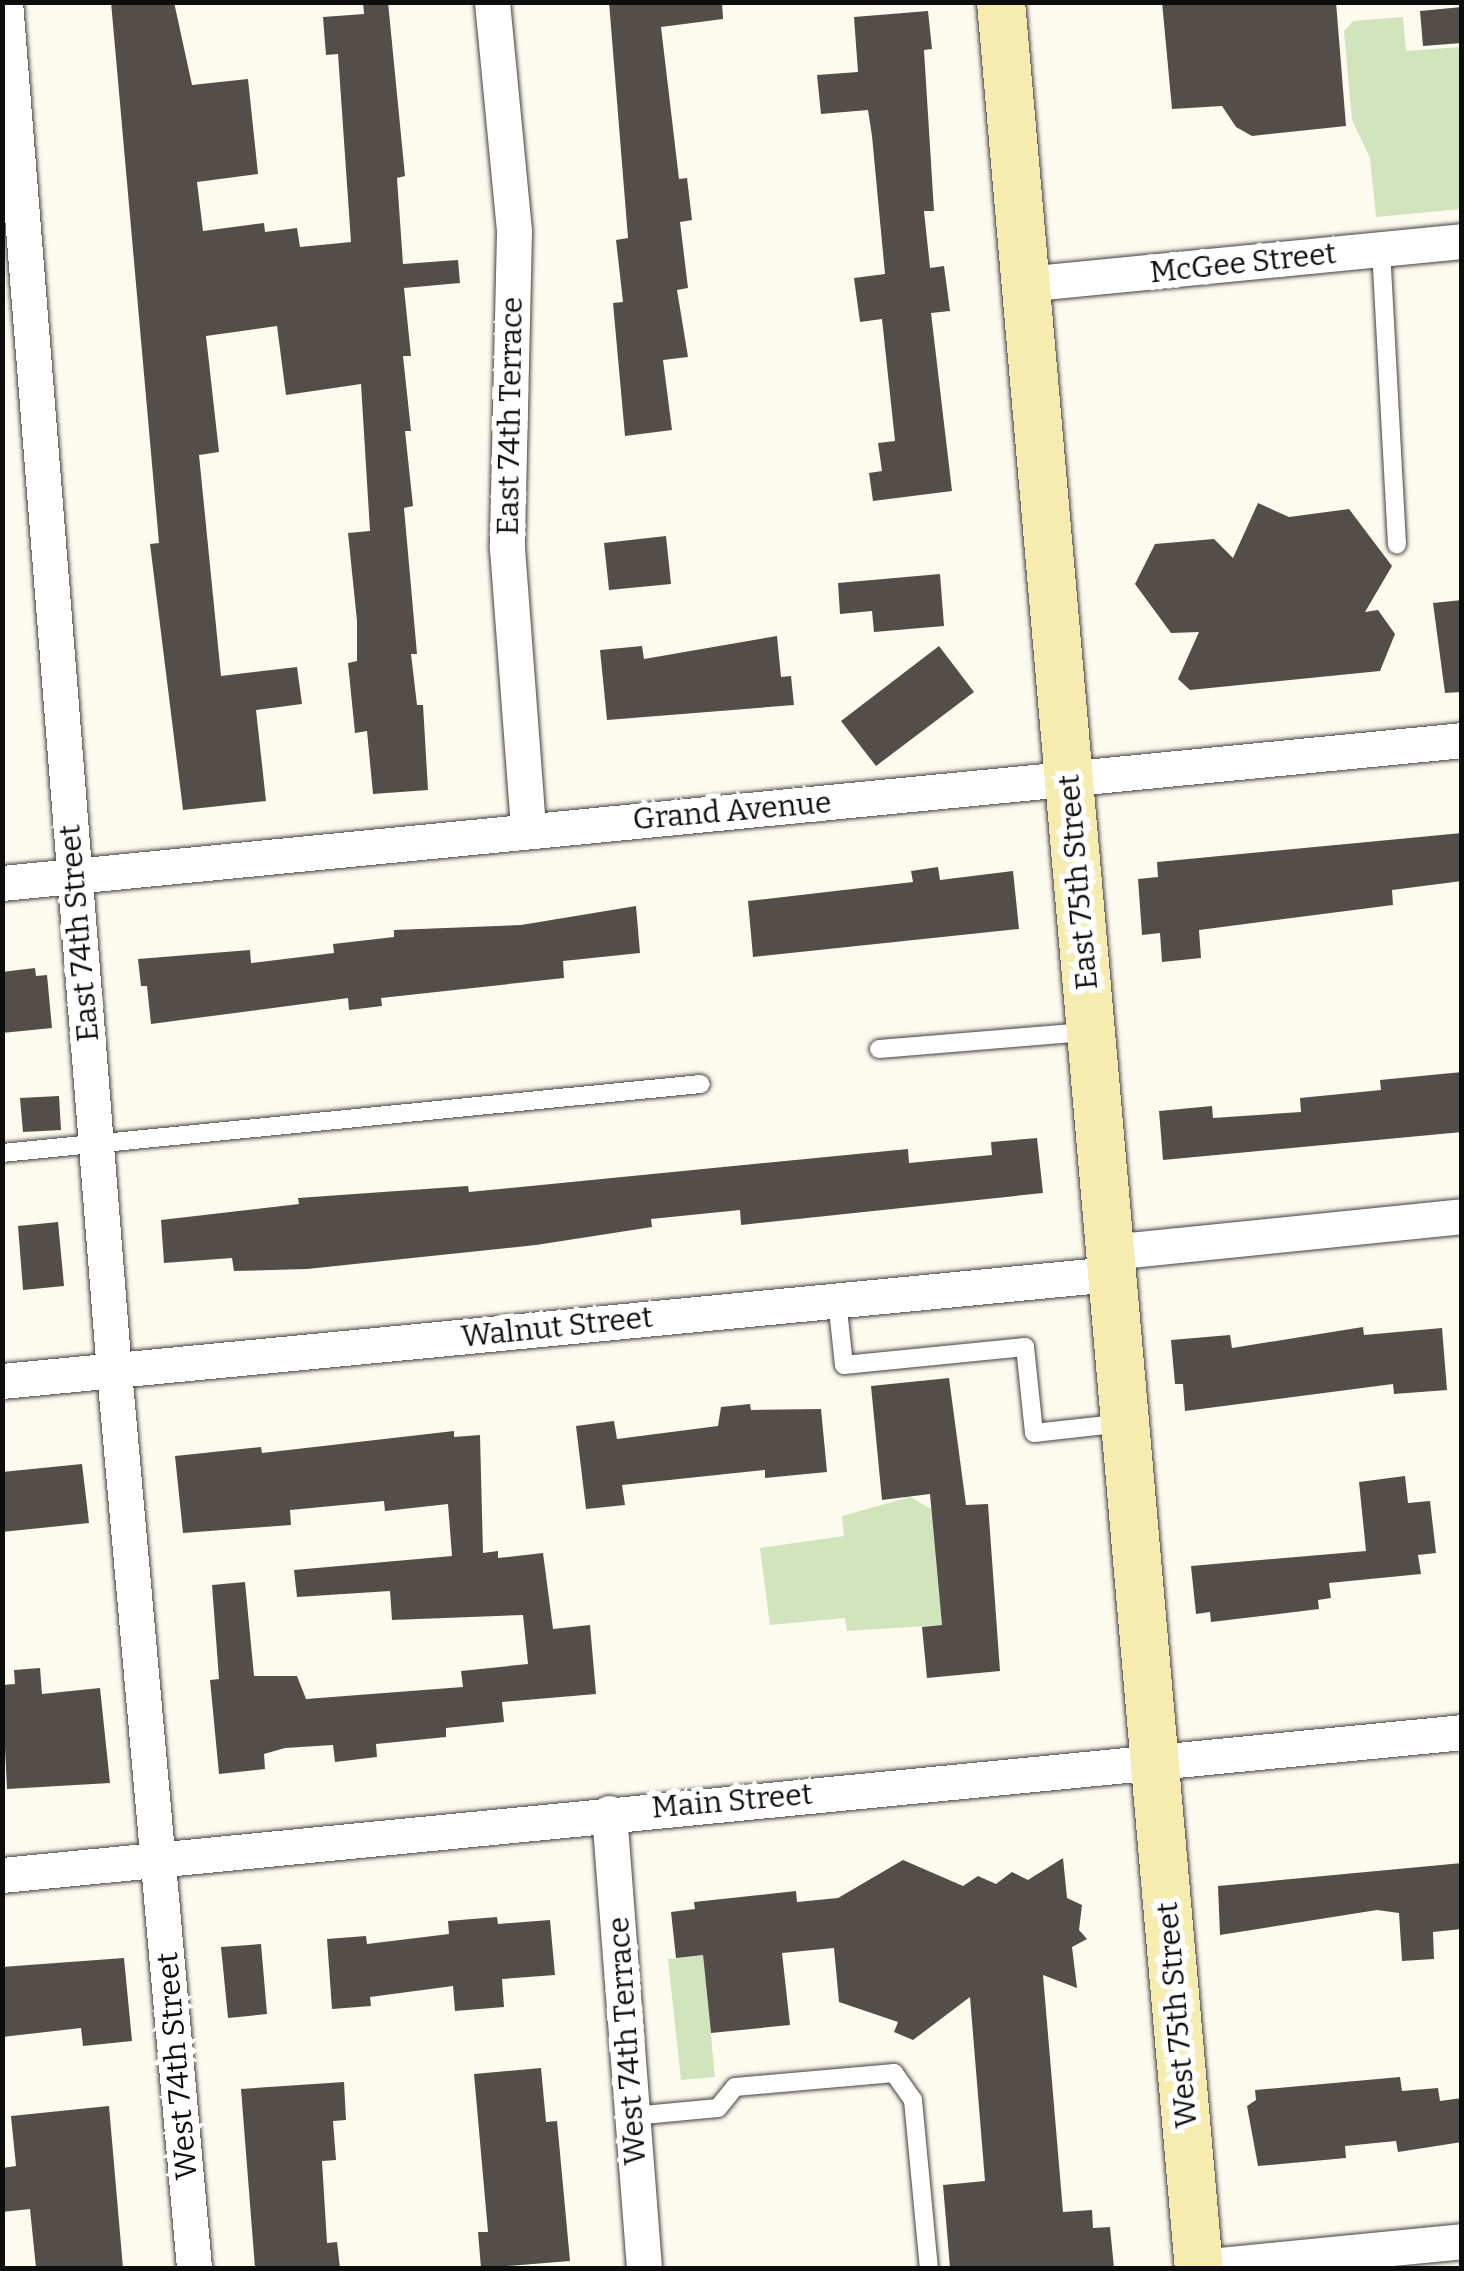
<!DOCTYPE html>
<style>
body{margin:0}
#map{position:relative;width:1464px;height:2271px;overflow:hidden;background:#fdfaee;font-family:Bitter,serif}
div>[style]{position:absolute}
.green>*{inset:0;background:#d1e4bb}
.building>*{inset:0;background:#544e4a}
.roads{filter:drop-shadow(0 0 2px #404040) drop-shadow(0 0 2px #404040)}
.lane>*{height:18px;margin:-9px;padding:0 9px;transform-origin:9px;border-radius:9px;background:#fff}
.street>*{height:35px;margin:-17.5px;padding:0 17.5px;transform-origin:17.5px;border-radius:17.5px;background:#fff}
.secondary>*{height:48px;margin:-24px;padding:0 24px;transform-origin:24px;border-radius:24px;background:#f6ecb0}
span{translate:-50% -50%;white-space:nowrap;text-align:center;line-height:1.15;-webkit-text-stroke:10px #fff;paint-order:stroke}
.street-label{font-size:30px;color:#0d0d0d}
.frame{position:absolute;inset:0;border:5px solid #0d0d0d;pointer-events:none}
</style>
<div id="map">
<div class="green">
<i style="clip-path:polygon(1403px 17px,1406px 51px,1461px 47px,1461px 209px,1376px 217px,1370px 158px,1352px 120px,1344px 31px,1353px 21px)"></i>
<i style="clip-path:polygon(910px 1497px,931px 1509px,942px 1625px,847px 1631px,845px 1618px,770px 1625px,760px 1548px,844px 1536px,842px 1516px)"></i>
<i style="clip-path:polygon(703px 1955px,715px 2077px,681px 2080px,668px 1959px)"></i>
</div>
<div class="building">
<i style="clip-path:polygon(111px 2px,174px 2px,192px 85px,248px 79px,258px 174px,197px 182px,203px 231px,264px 223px,265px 232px,297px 228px,300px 247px,351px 242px,338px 54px,326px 55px,323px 17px,364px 14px,363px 2px,388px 2px,405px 176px,397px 178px,403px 264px,458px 260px,460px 283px,404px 288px,411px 356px,403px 356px,411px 431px,405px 431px,413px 506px,404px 508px,417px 654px,411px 654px,417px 705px,423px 705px,428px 790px,373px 794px,367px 731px,355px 733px,348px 663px,357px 661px,357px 621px,348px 533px,370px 531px,361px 384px,286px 395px,277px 326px,206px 336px,219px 452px,199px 455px,221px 676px,297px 667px,302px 704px,256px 710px,266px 801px,183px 810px,150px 544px,159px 543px)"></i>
<i style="clip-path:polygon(609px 2px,722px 2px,723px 19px,661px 27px,679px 179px,687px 178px,692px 220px,680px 222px,688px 288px,677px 290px,688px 357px,663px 360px,672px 430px,625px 436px,613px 303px,623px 302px,616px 240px,628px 238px)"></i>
<i style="clip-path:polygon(1162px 2px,1336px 2px,1346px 126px,1252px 136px,1236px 127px,1222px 106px,1172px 109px)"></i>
<i style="clip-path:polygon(1462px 7px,1462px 43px,1423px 46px,1420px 11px)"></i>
<i style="clip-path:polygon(928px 11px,932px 49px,924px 50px,934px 211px,924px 211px,930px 268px,944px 266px,950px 311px,931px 313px,952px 491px,873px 501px,869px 473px,882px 471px,878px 443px,895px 441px,882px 319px,860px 322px,854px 278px,885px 274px,872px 136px,868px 110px,821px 114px,817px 75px,858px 72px,854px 17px)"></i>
<i style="clip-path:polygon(1258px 503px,1289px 517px,1349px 509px,1392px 566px,1365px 612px,1378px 610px,1395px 634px,1380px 671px,1190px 690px,1178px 679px,1199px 632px,1171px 633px,1135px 584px,1155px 544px,1214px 539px,1233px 558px)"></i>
<i style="clip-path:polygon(666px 536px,671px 584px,609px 590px,604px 543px)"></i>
<i style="clip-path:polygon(940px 574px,944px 626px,874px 632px,872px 611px,840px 614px,838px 583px)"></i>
<i style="clip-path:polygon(1462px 600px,1462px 692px,1445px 693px,1433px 603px)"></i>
<i style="clip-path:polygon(777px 636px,781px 677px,791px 676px,794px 705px,607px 720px,600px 650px,642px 646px,644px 659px)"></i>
<i style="clip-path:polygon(939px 646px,974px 692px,876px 766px,841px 721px)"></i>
<i style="clip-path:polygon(1462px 833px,1462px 881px,1392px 890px,1393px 905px,1199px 930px,1201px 958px,1162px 962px,1160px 933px,1142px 935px,1138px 879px,1158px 877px,1157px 862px)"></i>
<i style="clip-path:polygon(938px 867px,940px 880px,1013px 871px,1019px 929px,753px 957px,748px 901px,913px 882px,911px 871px)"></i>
<i style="clip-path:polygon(636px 906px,640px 953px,563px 961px,564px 978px,381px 998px,382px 1006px,349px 1010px,348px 998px,151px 1024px,147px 986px,141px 986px,138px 959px,250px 950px,251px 963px,334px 953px,333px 944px,394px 937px,394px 930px,521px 925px)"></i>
<i style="clip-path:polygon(35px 968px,36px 976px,47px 975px,52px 1028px,2px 1033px,2px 972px)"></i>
<i style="clip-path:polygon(1462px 1072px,1462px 1132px,1163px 1160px,1159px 1111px,1212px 1106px,1213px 1118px,1301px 1112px,1300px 1098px,1381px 1090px,1380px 1080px)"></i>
<i style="clip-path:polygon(59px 1096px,61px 1130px,23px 1132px,20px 1098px)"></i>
<i style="clip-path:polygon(1037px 1138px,1043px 1193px,741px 1225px,740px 1210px,651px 1219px,652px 1227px,536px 1245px,307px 1269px,234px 1271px,232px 1258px,164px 1263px,161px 1220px,299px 1204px,298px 1198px,468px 1186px,469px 1192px,908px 1149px,909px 1163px,992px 1155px,991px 1142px)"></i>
<i style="clip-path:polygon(58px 1222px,64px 1286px,23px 1290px,18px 1226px)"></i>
<i style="clip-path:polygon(1363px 1327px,1364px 1335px,1442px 1328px,1447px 1390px,1394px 1394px,1393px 1384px,1185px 1411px,1183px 1384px,1175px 1384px,1171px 1340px,1230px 1335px,1232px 1348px)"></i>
<i style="clip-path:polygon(949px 1378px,966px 1505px,988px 1504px,1000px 1671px,927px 1678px,922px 1627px,942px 1625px,930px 1494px,882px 1500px,871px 1386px)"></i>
<i style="clip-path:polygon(750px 1404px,751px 1410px,821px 1409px,827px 1472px,765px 1478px,765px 1470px,622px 1485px,625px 1505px,586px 1509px,576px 1426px,614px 1421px,617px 1439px,718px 1426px,721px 1407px)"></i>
<i style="clip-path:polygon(454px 1431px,454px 1437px,480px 1435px,483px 1553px,498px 1551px,498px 1558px,543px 1553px,553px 1629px,590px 1625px,596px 1694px,502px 1702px,504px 1722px,446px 1728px,446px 1737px,376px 1744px,377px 1757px,335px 1762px,333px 1745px,285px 1748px,264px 1754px,265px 1769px,219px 1774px,210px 1680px,219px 1679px,212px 1585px,245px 1582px,254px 1676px,297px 1676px,306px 1699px,463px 1687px,461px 1671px,528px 1664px,523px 1615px,392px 1620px,390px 1591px,297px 1597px,294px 1570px,452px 1556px,448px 1504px,385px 1511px,384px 1501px,290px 1510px,291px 1525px,183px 1533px,175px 1456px,261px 1447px,262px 1453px)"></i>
<i style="clip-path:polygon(82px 1464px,89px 1523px,2px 1532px,2px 1472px)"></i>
<i style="clip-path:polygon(1405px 1476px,1408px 1503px,1430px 1501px,1436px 1553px,1418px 1555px,1421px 1574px,1329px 1583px,1331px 1598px,1318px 1600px,1319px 1609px,1211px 1622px,1210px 1612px,1196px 1614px,1191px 1566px,1366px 1551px,1359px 1482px)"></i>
<i style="clip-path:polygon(40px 1668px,42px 1694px,100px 1688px,110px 1783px,7px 1789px,2px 1685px,15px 1684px,14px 1670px)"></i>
<i style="clip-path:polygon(1063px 1858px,1067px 1898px,1082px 1905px,1079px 1930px,1087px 1939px,1072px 1947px,1077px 1988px,1043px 1975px,1063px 2212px,1092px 2210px,1093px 2228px,1110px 2227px,1114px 2268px,950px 2268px,943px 2185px,985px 2181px,970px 1997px,913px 2040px,894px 2032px,898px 2022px,839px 2002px,834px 1948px,782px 1953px,790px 2025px,711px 2033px,703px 1955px,676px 1958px,671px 1912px,695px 1909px,694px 1902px,796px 1891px,797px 1902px,838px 1898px,903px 1860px,963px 1886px,978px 1876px,996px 1884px,1012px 1872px,1028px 1880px)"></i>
<i style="clip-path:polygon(1462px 1863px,1462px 1929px,1433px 1932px,1434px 1959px,1402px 1961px,1399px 1913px,1377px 1910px,1220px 1935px,1218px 1886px)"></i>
<i style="clip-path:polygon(497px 1917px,498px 1924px,550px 1920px,555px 1975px,502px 1979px,504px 2007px,455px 2011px,453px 1986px,370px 1997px,371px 2006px,332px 2009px,327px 1939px,366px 1936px,367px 1944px,449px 1934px,448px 1921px)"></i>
<i style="clip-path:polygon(261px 1944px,267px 2014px,228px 2018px,221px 1947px)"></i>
<i style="clip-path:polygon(124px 1958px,132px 2041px,83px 2046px,81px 2028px,2px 2037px,2px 1967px)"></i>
<i style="clip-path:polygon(541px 2068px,546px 2122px,557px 2121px,570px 2261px,481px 2268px,478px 2232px,488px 2232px,474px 2074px)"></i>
<i style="clip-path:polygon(1400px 2077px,1402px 2091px,1438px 2088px,1440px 2101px,1462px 2098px,1462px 2142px,1398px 2152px,1396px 2141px,1345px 2146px,1346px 2158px,1258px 2166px,1247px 2106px,1256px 2100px,1255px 2090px)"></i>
<i style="clip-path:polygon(344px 2082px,346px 2120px,333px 2121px,336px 2160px,322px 2161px,327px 2243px,337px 2242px,340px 2268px,255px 2268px,241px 2089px)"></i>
<i style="clip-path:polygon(109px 2106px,123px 2268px,36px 2268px,30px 2209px,2px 2212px,2px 2168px,16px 2166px,11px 2116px)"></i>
</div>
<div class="roads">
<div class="lane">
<i style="left:1381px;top:249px;width:296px;rotate:86.9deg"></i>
<i style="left:879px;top:1049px;width:210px;rotate:-4.7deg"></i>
<i style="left:2px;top:1153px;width:702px;rotate:-5.64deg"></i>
<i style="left:837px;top:1300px;width:65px;rotate:83.9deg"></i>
<i style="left:844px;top:1365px;width:182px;rotate:-5.7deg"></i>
<i style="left:1025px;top:1347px;width:86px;rotate:84deg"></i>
<i style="left:1034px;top:1433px;width:92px;rotate:-6.3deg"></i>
<i style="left:633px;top:2116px;width:85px;rotate:-5.4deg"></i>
<i style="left:718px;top:2108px;width:27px;rotate:-51deg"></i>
<i style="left:735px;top:2087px;width:160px;rotate:-5deg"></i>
<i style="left:894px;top:2073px;width:33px;rotate:55deg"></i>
<i style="left:913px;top:2100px;width:169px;rotate:84.6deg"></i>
</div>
<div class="street">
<i style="left:5px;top:2px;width:1373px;rotate:85.45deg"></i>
<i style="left:114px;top:1371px;width:901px;rotate:84.9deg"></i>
<i style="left:492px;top:2px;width:230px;rotate:84.5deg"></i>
<i style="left:514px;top:231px;width:317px;rotate:91.3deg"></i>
<i style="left:507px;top:548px;width:283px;rotate:85.7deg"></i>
<i style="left:1025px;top:284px;width:439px;rotate:-5.6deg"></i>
<i style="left:2px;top:883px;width:1467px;rotate:-5.59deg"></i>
<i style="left:1110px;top:1252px;width:354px;rotate:-5.8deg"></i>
<i style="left:2px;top:1381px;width:1114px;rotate:-5.51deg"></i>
<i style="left:609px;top:1813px;width:456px;rotate:85.6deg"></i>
<i style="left:2px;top:1875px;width:1467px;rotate:-5.59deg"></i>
<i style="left:1199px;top:2267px;width:264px;rotate:-5.6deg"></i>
</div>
<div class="secondary">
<i style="left:1001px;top:2px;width:2275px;rotate:85.01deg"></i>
</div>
</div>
<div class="street-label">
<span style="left:1243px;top:263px;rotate:-6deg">McGee Street</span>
<span style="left:510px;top:416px;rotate:-89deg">East 74th Terrace</span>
<span style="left:732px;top:811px;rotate:-5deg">Grand Avenue</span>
<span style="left:1078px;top:882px;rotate:-95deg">East 75th Street</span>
<span style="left:79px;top:933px;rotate:-95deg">East 74th Street</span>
<span style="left:557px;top:1327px;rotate:-6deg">Walnut Street</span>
<span style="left:732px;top:1801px;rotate:-5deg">Main Street</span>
<span style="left:1177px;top:2015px;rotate:-95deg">West 75th Street</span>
<span style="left:627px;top:2041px;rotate:-94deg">West 74th Terrace</span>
<span style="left:177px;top:2066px;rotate:-95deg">West 74th Street</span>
</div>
<div class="frame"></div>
</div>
